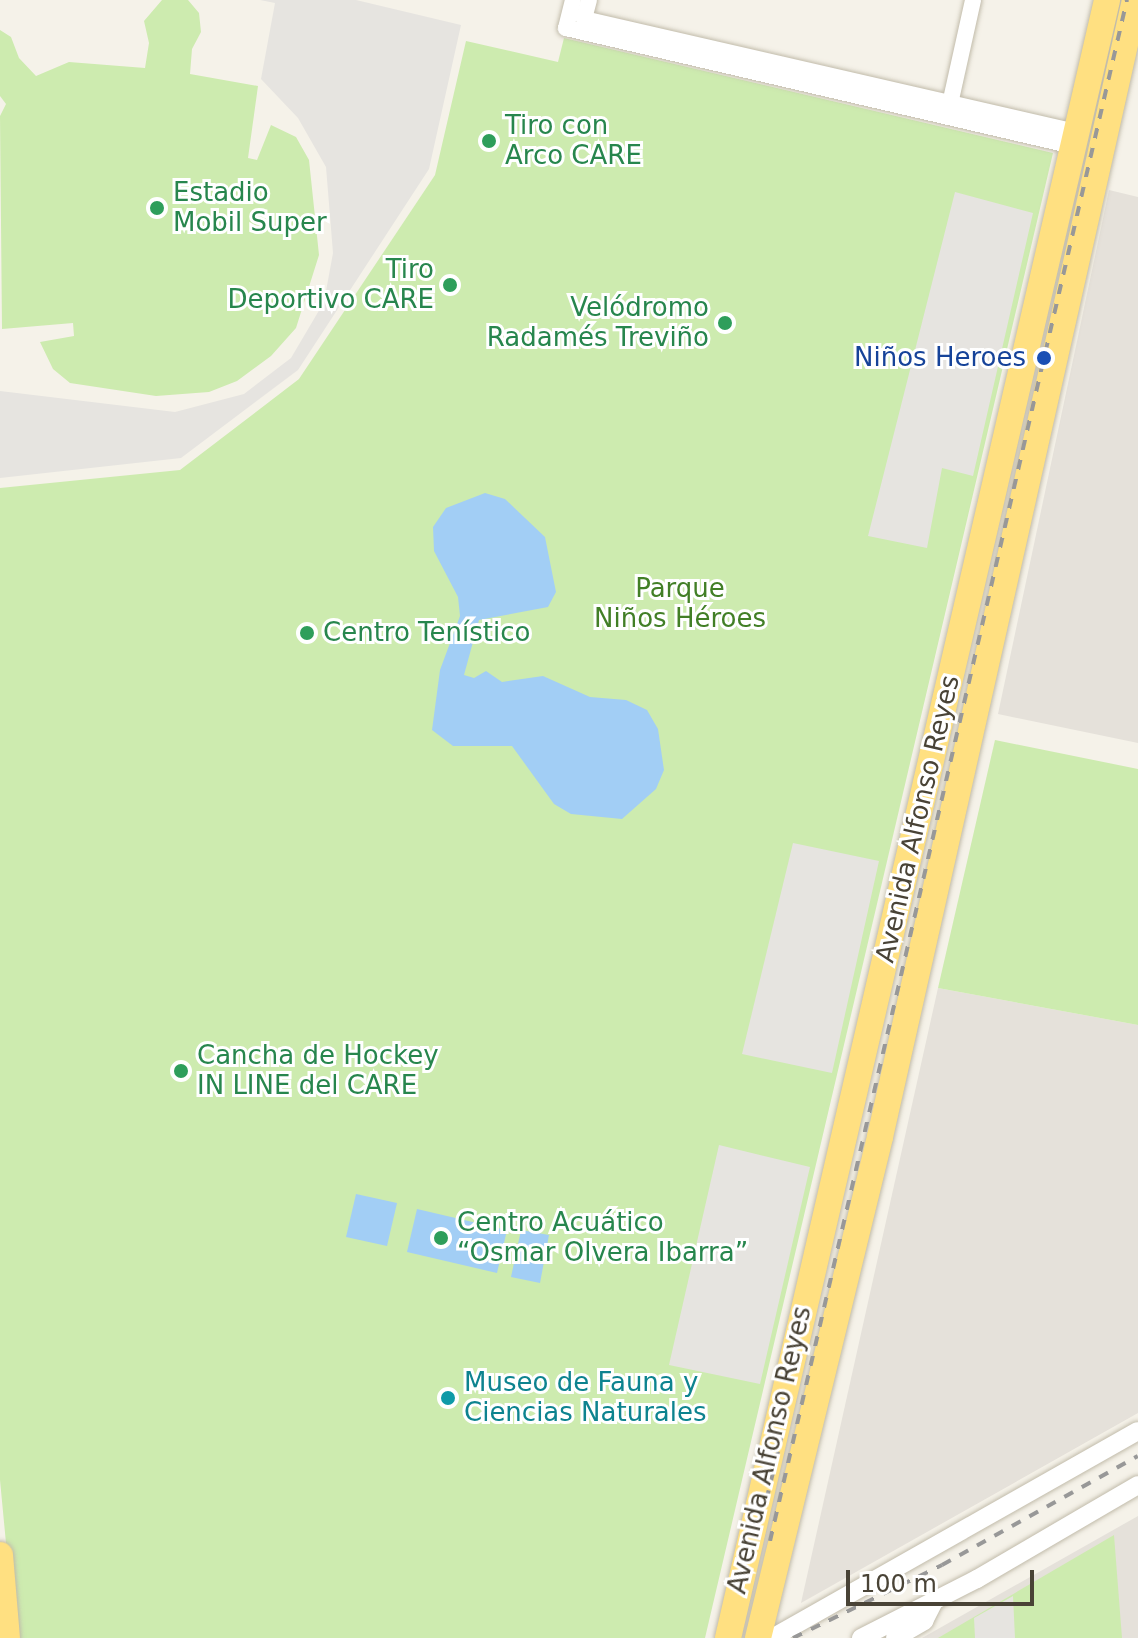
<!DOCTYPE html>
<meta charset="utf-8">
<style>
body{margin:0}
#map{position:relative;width:1138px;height:1638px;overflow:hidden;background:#f5f2e9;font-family:"DejaVu Sans",sans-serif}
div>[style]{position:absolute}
.industrial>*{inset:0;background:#e5e1da}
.green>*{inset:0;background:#cdebaf}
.parking>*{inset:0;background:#e6e4e0}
.water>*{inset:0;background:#a2cef5}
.roads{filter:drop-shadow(0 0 2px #c1bbaa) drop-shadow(0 0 2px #c1bbaa)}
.minor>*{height:16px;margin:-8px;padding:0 8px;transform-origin:8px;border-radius:8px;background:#fff}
.tertiary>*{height:18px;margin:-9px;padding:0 9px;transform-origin:9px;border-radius:9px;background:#fff}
.trunk>*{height:26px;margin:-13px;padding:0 13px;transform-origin:13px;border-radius:13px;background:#ffe081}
.rail>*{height:4px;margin-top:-2px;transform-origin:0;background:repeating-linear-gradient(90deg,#989898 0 10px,transparent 0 20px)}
.dots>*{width:22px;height:22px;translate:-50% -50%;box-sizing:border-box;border:4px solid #fff;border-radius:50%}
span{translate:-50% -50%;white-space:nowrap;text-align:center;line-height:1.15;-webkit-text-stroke:6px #fff;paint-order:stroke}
.leisure-label{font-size:26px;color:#27864d}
.left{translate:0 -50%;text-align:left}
.right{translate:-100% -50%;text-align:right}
.transit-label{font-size:26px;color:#164399}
.park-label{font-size:26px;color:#427f26}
.street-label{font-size:26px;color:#494336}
.culture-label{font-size:26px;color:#0d838f}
.scale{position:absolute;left:846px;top:1570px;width:188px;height:36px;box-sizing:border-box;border:4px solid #494336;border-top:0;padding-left:10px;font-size:24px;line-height:28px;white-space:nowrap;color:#494336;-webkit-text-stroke:6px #fff;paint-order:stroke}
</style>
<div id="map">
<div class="industrial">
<i style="clip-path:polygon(1109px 190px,1138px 197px,1138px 743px,998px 714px)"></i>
<i style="clip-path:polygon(938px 988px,1138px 1025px,1138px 1413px,801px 1603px)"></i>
<i style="clip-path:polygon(1138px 1516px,1138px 1638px,922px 1638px)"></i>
</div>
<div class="green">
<i style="clip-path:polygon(162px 0,188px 0,199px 13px,201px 32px,192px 49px,190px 74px,258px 86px,248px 158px,257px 160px,271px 125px,296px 137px,309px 160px,319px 255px,296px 328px,271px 356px,237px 381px,209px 392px,156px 396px,70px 383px,53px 369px,40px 342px,74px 336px,73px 323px,2px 329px,0 116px,6px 104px,0 96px,0 30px,11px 37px,19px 58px,36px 76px,69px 62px,145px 68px,149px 43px,144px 21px)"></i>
<i style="clip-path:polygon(564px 38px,1053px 153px,705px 1638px,15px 1638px,0 1480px,0 488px,180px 470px,299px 379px,435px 175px,466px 41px,558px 62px)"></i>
<i style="clip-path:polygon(995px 740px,1138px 769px,1138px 1025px,938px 988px)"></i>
<i style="clip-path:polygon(1114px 1535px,1122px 1638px,938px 1638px)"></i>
</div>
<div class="parking">
<i style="clip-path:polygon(260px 0,356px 0,461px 25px,429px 169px,298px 370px,181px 458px,0 478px,0 391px,175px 412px,244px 394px,291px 358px,324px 302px,333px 253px,326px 167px,298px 118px,261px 79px,275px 3px)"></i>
<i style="clip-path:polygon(955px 192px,1033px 213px,973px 476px,942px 468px,927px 548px,868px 536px)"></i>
<i style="clip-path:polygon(793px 843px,879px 861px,832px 1073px,742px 1054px)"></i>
<i style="clip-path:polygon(719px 1145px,810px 1167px,760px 1384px,669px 1365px)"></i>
<i style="clip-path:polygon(1013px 1596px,1015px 1638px,975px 1638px,974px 1618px)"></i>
</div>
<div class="water">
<i style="clip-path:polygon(485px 493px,505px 499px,545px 537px,556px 592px,548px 607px,479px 620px,464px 675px,474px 678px,486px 671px,502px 682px,543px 676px,590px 697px,626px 700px,647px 710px,658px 729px,664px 770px,656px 789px,622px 819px,571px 814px,554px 804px,512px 746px,453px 746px,432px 730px,440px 670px,460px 616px,458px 597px,434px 551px,433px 527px,446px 508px)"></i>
<i style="clip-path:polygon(356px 1194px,397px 1203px,387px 1246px,346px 1237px)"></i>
<i style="clip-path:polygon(417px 1209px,507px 1230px,497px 1273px,407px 1252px)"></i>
<i style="clip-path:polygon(521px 1230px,549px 1235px,540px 1283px,511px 1277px)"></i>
</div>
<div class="roads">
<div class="minor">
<i style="left:573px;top:0;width:29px;rotate:104deg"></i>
<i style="left:566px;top:28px;width:521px;rotate:13.1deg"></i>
<i style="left:589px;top:0;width:20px;rotate:105deg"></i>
<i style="left:584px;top:19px;width:505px;rotate:12.94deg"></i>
<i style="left:948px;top:113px;width:116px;rotate:-77.5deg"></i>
</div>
<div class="tertiary">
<i style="left:772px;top:1638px;width:420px;rotate:-29.5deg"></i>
<i style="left:861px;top:1638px;width:130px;rotate:-27deg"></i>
<i style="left:977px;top:1579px;width:186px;rotate:-30.3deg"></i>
<i style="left:895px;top:1638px;width:34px;rotate:-30deg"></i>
<i style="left:924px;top:1621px;width:22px;rotate:-63deg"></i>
</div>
<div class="trunk">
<i style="left:0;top:1555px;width:83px;rotate:85.2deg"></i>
<i style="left:728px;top:1638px;width:1681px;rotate:-76.97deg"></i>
<i style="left:758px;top:1638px;width:516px;rotate:-76.31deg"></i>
<i style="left:880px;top:1137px;width:1165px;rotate:-77.36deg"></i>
</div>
</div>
<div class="rail">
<i style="left:757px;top:1539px;width:120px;rotate:-76.5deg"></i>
<i style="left:770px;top:1541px;width:1582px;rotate:-76.96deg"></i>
<i style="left:793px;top:1638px;width:166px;rotate:-26.1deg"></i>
<i style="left:942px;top:1565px;width:224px;rotate:-29.1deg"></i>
</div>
<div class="dots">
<i style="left:489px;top:141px;background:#2e9e5b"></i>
<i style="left:157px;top:208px;background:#2e9e5b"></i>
<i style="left:450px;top:285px;background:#2e9e5b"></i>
<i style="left:725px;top:323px;background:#2e9e5b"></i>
<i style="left:1044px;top:358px;background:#1a4fb4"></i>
<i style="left:307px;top:633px;background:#2e9e5b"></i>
<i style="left:181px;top:1071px;background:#2e9e5b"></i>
<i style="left:441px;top:1238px;background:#2e9e5b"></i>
<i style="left:448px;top:1398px;background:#0f9aa8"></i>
</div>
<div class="leisure-label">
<span class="left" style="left:505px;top:141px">Tiro con<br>Arco CARE</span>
<span class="left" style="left:173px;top:208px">Estadio<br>Mobil Super</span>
<span class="right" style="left:434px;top:285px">Tiro<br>Deportivo CARE</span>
<span class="right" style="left:709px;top:323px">Velódromo<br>Radamés Treviño</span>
<span class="left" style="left:323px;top:633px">Centro Tenístico</span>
<span class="left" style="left:197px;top:1071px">Cancha de Hockey<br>IN LINE del CARE</span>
<span class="left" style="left:457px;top:1238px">Centro Acuático<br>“Osmar Olvera Ibarra”</span>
</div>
<div class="transit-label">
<span class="right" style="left:1026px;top:358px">Niños Heroes</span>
</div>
<div class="park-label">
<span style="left:680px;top:604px">Parque<br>Niños Héroes</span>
</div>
<div class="street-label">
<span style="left:918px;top:819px;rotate:-77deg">Avenida Alfonso Reyes</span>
<span style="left:770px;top:1450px;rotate:-77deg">Avenida Alfonso Reyes</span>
</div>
<div class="culture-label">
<span class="left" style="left:464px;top:1398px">Museo de Fauna y<br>Ciencias Naturales</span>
</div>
<div class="scale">100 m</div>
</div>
